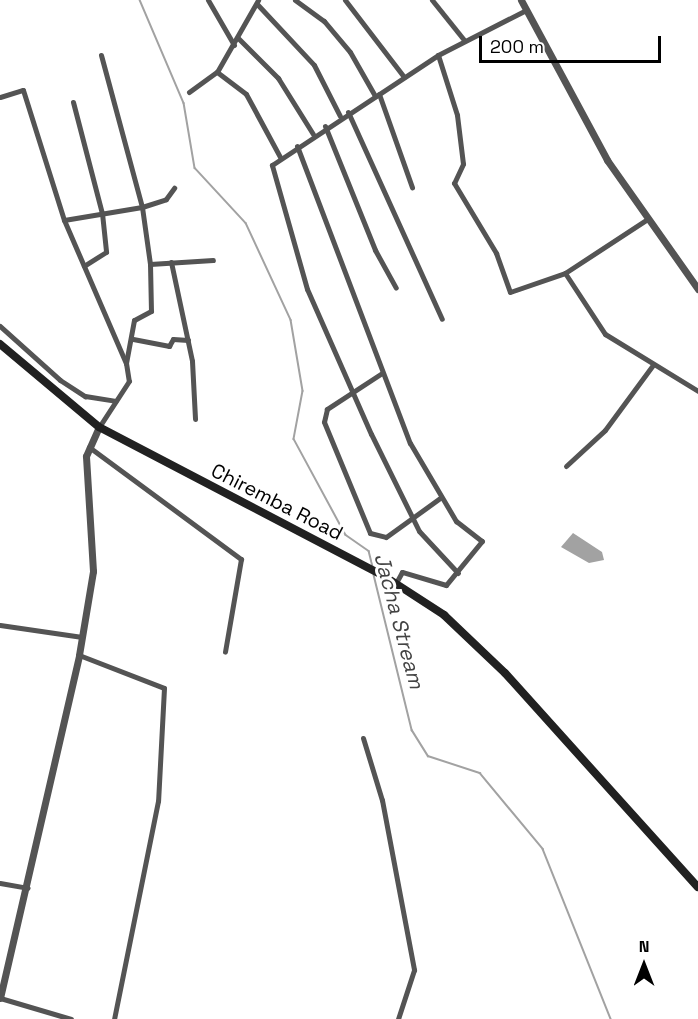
<!DOCTYPE html>
<style>
body{margin:0}
#map{position:relative;width:698px;height:1019px;overflow:hidden;background:#fff;font-family:"Space Grotesk",sans-serif}
div>[style]{position:absolute}
.water>*{inset:0;background:#a2a2a2}
.stream>*{height:1.5px;margin:-0.75px;padding:0 0.75px;transform-origin:0.75px;border-radius:0.75px;background:#a2a2a2}
.minor>*{height:5px;margin:-2.5px;padding:0 2.5px;transform-origin:2.5px;border-radius:2.5px;background:#545454}
.tertiary>*{height:7px;margin:-3.5px;padding:0 3.5px;transform-origin:3.5px;border-radius:3.5px;background:#545454}
.secondary>*{height:8px;margin:-4px;padding:0 4px;transform-origin:4px;border-radius:4px;background:#212121}
span{translate:-50% -50%;white-space:nowrap;text-align:center;line-height:1.15;-webkit-text-stroke:6px #fff;paint-order:stroke}
.street-label{font-size:20px;color:#000}
.water-label{font-size:21px;color:#434343;font-style:italic}
.north{position:absolute;left:614px;top:935px;width:60px;height:60px;-webkit-text-stroke:4px #fff;paint-order:stroke;rotate:0deg;font-size:16px;font-weight:700;line-height:24px;text-align:center;color:#000}
.north::after{content:'';display:block;margin:auto;width:21px;height:27px;background:#000;clip-path:polygon(50% 0,100% 100%,50% 72%,0 100%)}
.scale{position:absolute;left:479px;top:36px;width:182px;height:27px;box-sizing:border-box;border:3px solid #000;border-top:0;padding-left:8px;font-size:18px;line-height:21px;white-space:nowrap;color:#000;-webkit-text-stroke:4px #fff;paint-order:stroke}
</style>
<div id="map">
<div class="water">
<i style="clip-path:polygon(573px 533px,602px 552px,604px 560px,589px 563px,561px 547px)"></i>
</div>
<div class="stream">
<i style="left:140px;top:0;width:112px;rotate:66.9deg"></i>
<i style="left:184px;top:103px;width:66px;rotate:80.4deg"></i>
<i style="left:195px;top:168px;width:75px;rotate:47.2deg"></i>
<i style="left:246px;top:223px;width:107px;rotate:65.1deg"></i>
<i style="left:291px;top:320px;width:72px;rotate:80.4deg"></i>
<i style="left:303px;top:391px;width:49px;rotate:100.6deg"></i>
<i style="left:294px;top:439px;width:109px;rotate:61.6deg"></i>
<i style="left:346px;top:535px;width:28px;rotate:35deg"></i>
<i style="left:369px;top:551px;width:16px;rotate:76deg"></i>
<i style="left:374px;top:575px;width:160px;rotate:76.2deg"></i>
<i style="left:412px;top:730px;width:31px;rotate:58deg"></i>
<i style="left:428px;top:756px;width:55px;rotate:18.1deg"></i>
<i style="left:480px;top:773px;width:99px;rotate:50.3deg"></i>
<i style="left:543px;top:849px;width:183px;rotate:68.2deg"></i>
</div>
<div class="minor">
<i style="left:208px;top:0;width:52px;rotate:60deg"></i>
<i style="left:295px;top:0;width:36px;rotate:36deg"></i>
<i style="left:324px;top:21px;width:40px;rotate:50deg"></i>
<i style="left:350px;top:52px;width:51px;rotate:60.4deg"></i>
<i style="left:345px;top:0;width:97px;rotate:52.5deg"></i>
<i style="left:432px;top:0;width:51px;rotate:51.3deg"></i>
<i style="left:257px;top:4px;width:83px;rotate:46.9deg"></i>
<i style="left:314px;top:65px;width:57px;rotate:63deg"></i>
<i style="left:238px;top:38px;width:57px;rotate:45deg"></i>
<i style="left:278px;top:78px;width:66px;rotate:58deg"></i>
<i style="left:101px;top:55px;width:157px;rotate:74.9deg"></i>
<i style="left:142px;top:207px;width:58px;rotate:82deg"></i>
<i style="left:150px;top:264px;width:47px;rotate:88.8deg"></i>
<i style="left:151px;top:311px;width:19px;rotate:152deg"></i>
<i style="left:134px;top:320px;width:44px;rotate:100.5deg"></i>
<i style="left:438px;top:55px;width:63px;rotate:72.4deg"></i>
<i style="left:457px;top:115px;width:49px;rotate:83deg"></i>
<i style="left:463px;top:164px;width:21px;rotate:115deg"></i>
<i style="left:454px;top:183px;width:82px;rotate:59deg"></i>
<i style="left:496px;top:253px;width:41px;rotate:70.3deg"></i>
<i style="left:510px;top:292px;width:58px;rotate:-19.1deg"></i>
<i style="left:565px;top:273px;width:97px;rotate:-33.2deg"></i>
<i style="left:217px;top:72px;width:36px;rotate:37deg"></i>
<i style="left:246px;top:94px;width:72px;rotate:61.6deg"></i>
<i style="left:189px;top:92px;width:34px;rotate:-36deg"></i>
<i style="left:217px;top:72px;width:83px;rotate:-60.3deg"></i>
<i style="left:379px;top:94px;width:99px;rotate:70.5deg"></i>
<i style="left:0;top:97px;width:24px;rotate:-17deg"></i>
<i style="left:23px;top:90px;width:136px;rotate:72.5deg"></i>
<i style="left:64px;top:220px;width:156px;rotate:66.6deg"></i>
<i style="left:126px;top:363px;width:18px;rotate:81deg"></i>
<i style="left:129px;top:381px;width:55px;rotate:123.1deg"></i>
<i style="left:73px;top:102px;width:115px;rotate:75.4deg"></i>
<i style="left:102px;top:213px;width:39px;rotate:84deg"></i>
<i style="left:106px;top:252px;width:26px;rotate:148deg"></i>
<i style="left:348px;top:112px;width:227px;rotate:65.6deg"></i>
<i style="left:325px;top:126px;width:134px;rotate:68deg"></i>
<i style="left:375px;top:250px;width:43px;rotate:61.1deg"></i>
<i style="left:297px;top:146px;width:318px;rotate:69.2deg"></i>
<i style="left:410px;top:443px;width:91px;rotate:59.5deg"></i>
<i style="left:456px;top:521px;width:33px;rotate:38deg"></i>
<i style="left:482px;top:541px;width:57px;rotate:129.3deg"></i>
<i style="left:446px;top:585px;width:46px;rotate:-163.5deg"></i>
<i style="left:402px;top:572px;width:13px;rotate:119deg"></i>
<i style="left:64px;top:220px;width:79px;rotate:-9.5deg"></i>
<i style="left:142px;top:207px;width:25px;rotate:-18deg"></i>
<i style="left:166px;top:199px;width:14px;rotate:-54deg"></i>
<i style="left:171px;top:262px;width:101px;rotate:78deg"></i>
<i style="left:192px;top:361px;width:58px;rotate:87deg"></i>
<i style="left:150px;top:264px;width:63px;rotate:-3.6deg"></i>
<i style="left:565px;top:273px;width:73px;rotate:56.7deg"></i>
<i style="left:605px;top:334px;width:109px;rotate:31.5deg"></i>
<i style="left:0;top:326px;width:81px;rotate:42deg"></i>
<i style="left:60px;top:380px;width:30px;rotate:33deg"></i>
<i style="left:85px;top:396px;width:31px;rotate:9deg"></i>
<i style="left:133px;top:339px;width:37px;rotate:11deg"></i>
<i style="left:169px;top:346px;width:8px;rotate:-60deg"></i>
<i style="left:173px;top:339px;width:15px;rotate:4deg"></i>
<i style="left:382px;top:373px;width:66px;rotate:146.8deg"></i>
<i style="left:327px;top:409px;width:13px;rotate:103deg"></i>
<i style="left:324px;top:422px;width:120px;rotate:67.5deg"></i>
<i style="left:370px;top:533px;width:16px;rotate:14deg"></i>
<i style="left:386px;top:537px;width:67px;rotate:-35.8deg"></i>
<i style="left:89px;top:447px;width:189px;rotate:36.4deg"></i>
<i style="left:241px;top:559px;width:94px;rotate:99.8deg"></i>
<i style="left:566px;top:466px;width:53px;rotate:-42.7deg"></i>
<i style="left:605px;top:430px;width:81px;rotate:-53.6deg"></i>
<i style="left:458px;top:573px;width:57px;rotate:-132.9deg"></i>
<i style="left:419px;top:531px;width:108px;rotate:-116.3deg"></i>
<i style="left:371px;top:434px;width:158px;rotate:-113.8deg"></i>
<i style="left:307px;top:289px;width:129px;rotate:-105.8deg"></i>
<i style="left:272px;top:165px;width:199px;rotate:-33.5deg"></i>
<i style="left:438px;top:55px;width:99px;rotate:-27.1deg"></i>
<i style="left:0;top:625px;width:83px;rotate:8.3deg"></i>
<i style="left:79px;top:655px;width:91px;rotate:21.2deg"></i>
<i style="left:164px;top:688px;width:113px;rotate:93deg"></i>
<i style="left:158px;top:801px;width:222px;rotate:101.4deg"></i>
<i style="left:363px;top:738px;width:65px;rotate:73deg"></i>
<i style="left:382px;top:800px;width:173px;rotate:79.3deg"></i>
<i style="left:414px;top:970px;width:52px;rotate:108.1deg"></i>
<i style="left:0;top:883px;width:28px;rotate:10deg"></i>
<i style="left:0;top:998px;width:74px;rotate:16.5deg"></i>
</div>
<div class="tertiary">
<i style="left:521px;top:0;width:182px;rotate:61.7deg"></i>
<i style="left:607px;top:160px;width:158px;rotate:54.8deg"></i>
<i style="left:0;top:998px;width:352px;rotate:-77deg"></i>
<i style="left:79px;top:655px;width:85px;rotate:-80.5deg"></i>
<i style="left:93px;top:571px;width:115px;rotate:-93.5deg"></i>
<i style="left:86px;top:456px;width:32px;rotate:-66deg"></i>
</div>
<div class="secondary">
<i style="left:0;top:344px;width:129px;rotate:40deg"></i>
<i style="left:99px;top:427px;width:322px;rotate:27.6deg"></i>
<i style="left:384px;top:576px;width:72px;rotate:33deg"></i>
<i style="left:444px;top:615px;width:84px;rotate:43.6deg"></i>
<i style="left:505px;top:673px;width:288px;rotate:48deg"></i>
</div>
<div class="street-label">
<span style="left:277px;top:502px;rotate:27deg">Chiremba Road</span>
</div>
<div class="water-label">
<span style="left:399px;top:621px;rotate:75deg">Jacha Stream</span>
</div>
<div class="north">N</div>
<div class="scale">200 m</div>
</div>
